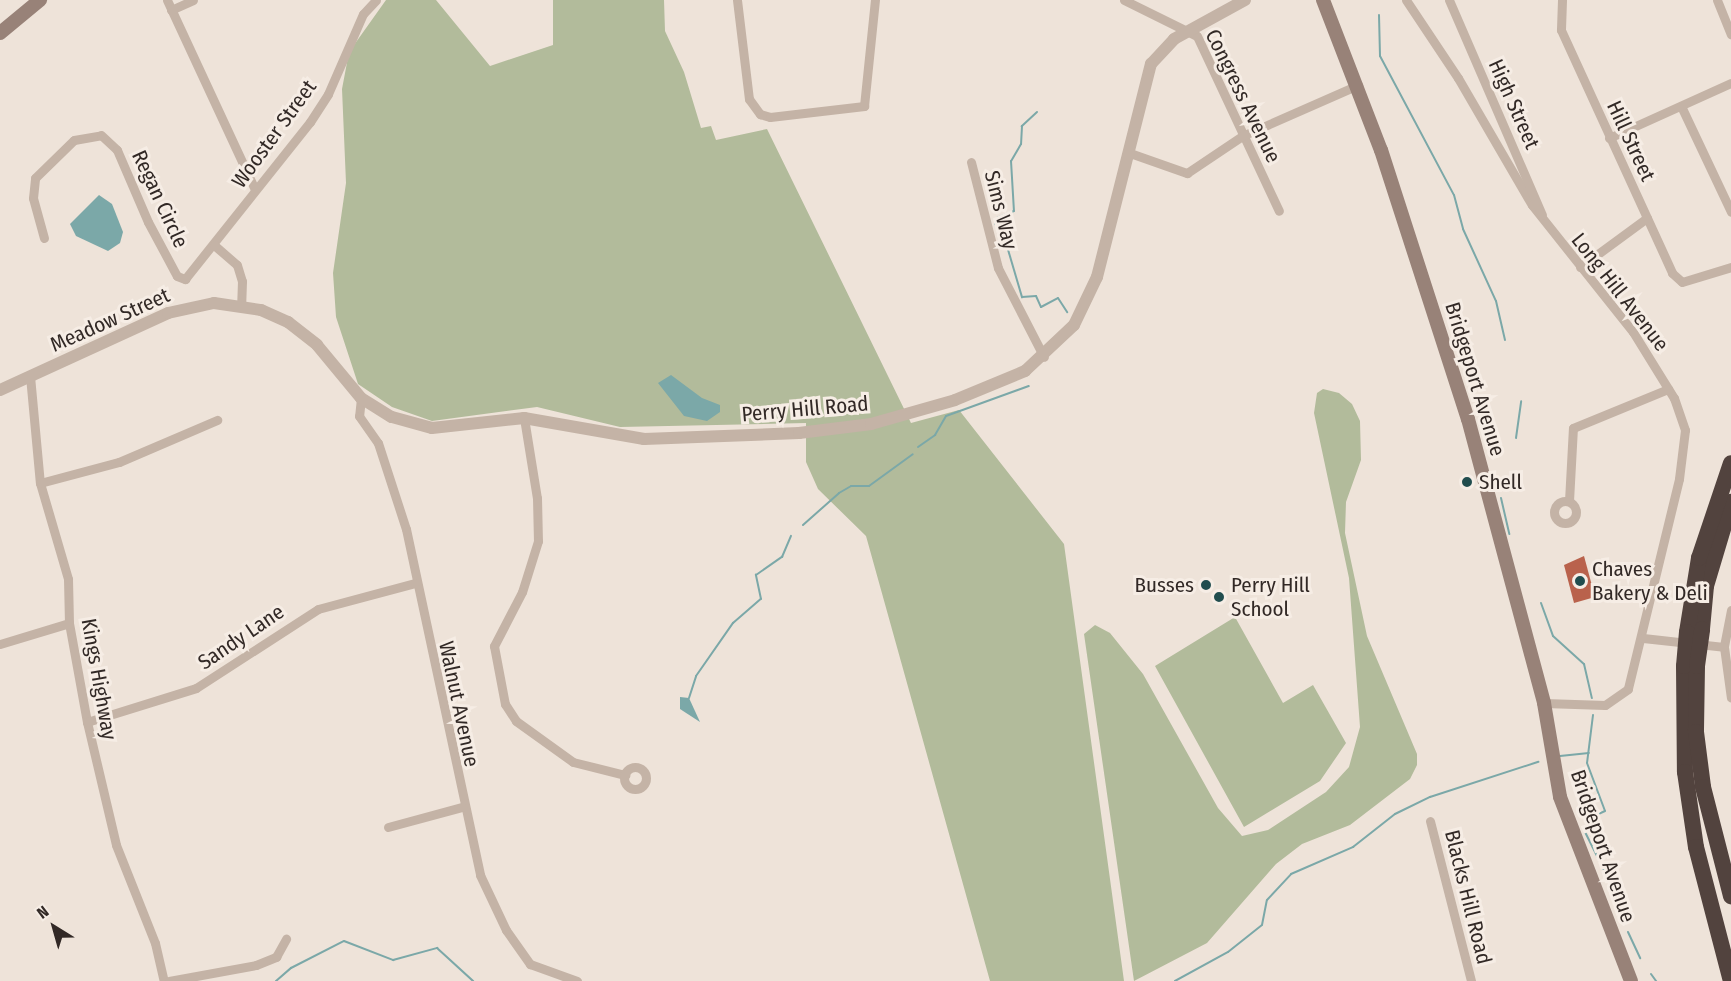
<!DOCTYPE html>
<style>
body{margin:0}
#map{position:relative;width:1731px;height:981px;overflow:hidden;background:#eee3d9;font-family:"Fira Sans Condensed",sans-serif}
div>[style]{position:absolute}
.green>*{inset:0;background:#b2bb9b}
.water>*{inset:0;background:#7ba8a8}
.stream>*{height:2px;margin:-1px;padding:0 1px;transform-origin:1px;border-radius:1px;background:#7ba8a8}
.building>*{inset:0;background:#b9624c}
.minor>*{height:9px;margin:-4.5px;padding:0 4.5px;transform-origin:4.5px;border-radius:4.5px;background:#c4b3a6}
.minor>.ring{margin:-4.5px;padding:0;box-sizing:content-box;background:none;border:9px solid #c4b3a6;border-radius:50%}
.tertiary>*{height:12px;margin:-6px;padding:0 6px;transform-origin:6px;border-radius:6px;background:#c4b3a6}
.secondary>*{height:14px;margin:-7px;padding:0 7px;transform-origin:7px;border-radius:7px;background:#988278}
.motorway>*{height:16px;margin:-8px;padding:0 8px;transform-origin:8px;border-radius:8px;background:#52433e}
.motorway-bridge>*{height:16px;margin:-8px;padding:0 8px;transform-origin:8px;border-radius:8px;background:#52433e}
.dots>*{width:16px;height:16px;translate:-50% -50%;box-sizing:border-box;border:3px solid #f6ede5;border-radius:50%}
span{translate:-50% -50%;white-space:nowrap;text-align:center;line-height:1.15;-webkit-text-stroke:6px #f6ede5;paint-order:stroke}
.street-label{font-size:21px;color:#322926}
.poi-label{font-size:21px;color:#322926}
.left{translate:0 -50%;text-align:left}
.right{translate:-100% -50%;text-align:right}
.north{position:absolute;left:24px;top:897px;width:60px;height:60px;-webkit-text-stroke:4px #f6ede5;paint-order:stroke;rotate:323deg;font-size:16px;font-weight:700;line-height:24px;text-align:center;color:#322926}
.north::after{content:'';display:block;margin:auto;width:21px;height:27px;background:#322926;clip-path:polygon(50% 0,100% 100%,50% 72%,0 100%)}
</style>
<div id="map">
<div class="green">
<i style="clip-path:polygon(386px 0,436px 0,490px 66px,553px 45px,553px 0,664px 0,665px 31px,684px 72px,701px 128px,711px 126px,716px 140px,767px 129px,911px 423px,959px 410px,1064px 544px,1124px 981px,990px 981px,866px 536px,818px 489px,806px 462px,806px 423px,620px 427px,537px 407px,432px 421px,392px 407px,358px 384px,336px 317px,333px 273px,346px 183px,342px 89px,349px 52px)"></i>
<i style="clip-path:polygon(1323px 389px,1339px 393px,1352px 404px,1360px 421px,1361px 460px,1346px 502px,1345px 533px,1367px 636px,1417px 754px,1417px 765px,1410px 779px,1350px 825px,1302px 844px,1276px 864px,1207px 943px,1134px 981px,1084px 634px,1095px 625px,1110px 633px,1143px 674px,1218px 808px,1242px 836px,1268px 830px,1326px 792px,1349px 767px,1360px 727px,1349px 578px,1314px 413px,1317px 393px)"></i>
<i style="clip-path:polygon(1235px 617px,1283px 703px,1313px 685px,1346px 743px,1320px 781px,1244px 827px,1155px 666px)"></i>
</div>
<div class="water">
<i style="clip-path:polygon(99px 195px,112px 204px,123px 232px,120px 243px,108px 251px,76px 236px,70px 224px)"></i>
<i style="clip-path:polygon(671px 375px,702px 398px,720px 405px,720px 412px,707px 421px,684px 416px,658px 383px)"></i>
<i style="clip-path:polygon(680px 697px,689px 698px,700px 722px,680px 709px)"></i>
</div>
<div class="stream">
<i style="left:1379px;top:15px;width:41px;rotate:88.6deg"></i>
<i style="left:1380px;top:56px;width:157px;rotate:62deg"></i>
<i style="left:1454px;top:195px;width:35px;rotate:75deg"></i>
<i style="left:1463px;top:229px;width:79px;rotate:65.4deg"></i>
<i style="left:1496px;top:301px;width:40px;rotate:77deg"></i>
<i style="left:1037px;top:112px;width:21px;rotate:137deg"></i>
<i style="left:1022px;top:126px;width:18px;rotate:93deg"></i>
<i style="left:1021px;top:144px;width:20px;rotate:120deg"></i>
<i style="left:1011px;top:161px;width:50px;rotate:86.6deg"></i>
<i style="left:1014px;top:211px;width:18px;rotate:158deg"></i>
<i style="left:997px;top:218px;width:6px;rotate:108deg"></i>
<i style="left:995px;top:224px;width:15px;rotate:53deg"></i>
<i style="left:1004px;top:236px;width:64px;rotate:73.6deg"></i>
<i style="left:1022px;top:297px;width:14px;rotate:-4deg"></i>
<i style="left:1036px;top:296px;width:12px;rotate:66deg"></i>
<i style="left:1041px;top:307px;width:19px;rotate:-28deg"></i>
<i style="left:1058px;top:298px;width:17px;rotate:57deg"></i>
<i style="left:1516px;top:438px;width:37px;rotate:-82deg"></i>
<i style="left:918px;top:447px;width:21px;rotate:-35deg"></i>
<i style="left:935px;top:435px;width:22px;rotate:-60deg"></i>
<i style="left:946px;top:416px;width:88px;rotate:-19.9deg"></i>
<i style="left:1501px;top:498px;width:37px;rotate:77deg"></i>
<i style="left:803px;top:525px;width:48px;rotate:-41.6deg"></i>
<i style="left:839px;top:493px;width:14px;rotate:-30deg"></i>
<i style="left:851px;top:486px;width:18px"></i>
<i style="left:869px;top:486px;width:54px;rotate:-36deg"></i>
<i style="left:1541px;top:603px;width:35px;rotate:70deg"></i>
<i style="left:1553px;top:636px;width:42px;rotate:42.1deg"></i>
<i style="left:1584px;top:664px;width:35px;rotate:77deg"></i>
<i style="left:689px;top:698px;width:23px;rotate:-72deg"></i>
<i style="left:696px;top:676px;width:65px;rotate:-55.1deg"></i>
<i style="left:733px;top:623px;width:37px;rotate:-41deg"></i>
<i style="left:761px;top:599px;width:25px;rotate:-102deg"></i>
<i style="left:756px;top:575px;width:32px;rotate:-35deg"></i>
<i style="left:782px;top:557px;width:23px;rotate:-67deg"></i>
<i style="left:1593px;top:715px;width:48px;rotate:97.1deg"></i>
<i style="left:1587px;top:763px;width:51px;rotate:69.4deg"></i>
<i style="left:1605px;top:811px;width:17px;rotate:155deg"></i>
<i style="left:1590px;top:818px;width:15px;rotate:110deg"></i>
<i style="left:1585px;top:832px;width:78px;rotate:63.4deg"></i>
<i style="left:1560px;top:756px;width:29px;rotate:-6deg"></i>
<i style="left:1628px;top:932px;width:29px;rotate:65deg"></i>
<i style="left:1651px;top:974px;width:9px;rotate:54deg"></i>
<i style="left:276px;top:981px;width:20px;rotate:-41deg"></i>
<i style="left:291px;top:968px;width:59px;rotate:-27deg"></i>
<i style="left:344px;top:941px;width:53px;rotate:21.2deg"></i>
<i style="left:393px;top:960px;width:46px;rotate:-15.3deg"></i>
<i style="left:437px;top:948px;width:49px;rotate:42.5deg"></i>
<i style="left:1175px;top:981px;width:60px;rotate:-28.7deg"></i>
<i style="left:1228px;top:952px;width:43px;rotate:-38.5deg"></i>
<i style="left:1262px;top:925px;width:25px;rotate:-79deg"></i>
<i style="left:1267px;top:900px;width:35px;rotate:-47deg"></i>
<i style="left:1291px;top:874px;width:68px;rotate:-23.5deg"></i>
<i style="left:1353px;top:847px;width:53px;rotate:-38.2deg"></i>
<i style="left:1395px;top:814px;width:39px;rotate:-26deg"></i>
<i style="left:1430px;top:797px;width:114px;rotate:-18deg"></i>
</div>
<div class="building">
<i style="clip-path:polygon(1584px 556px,1595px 597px,1574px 603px,1564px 565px)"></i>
</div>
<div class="minor">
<i style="left:167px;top:0;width:209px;rotate:65.1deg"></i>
<i style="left:737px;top:0;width:100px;rotate:83.1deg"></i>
<i style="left:749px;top:99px;width:19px;rotate:54deg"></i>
<i style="left:760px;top:114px;width:10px;rotate:17deg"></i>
<i style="left:770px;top:117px;width:95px;rotate:-6.7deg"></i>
<i style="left:864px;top:106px;width:107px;rotate:-84.1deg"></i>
<i style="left:1124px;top:0;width:81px;rotate:26.3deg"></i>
<i style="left:1197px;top:36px;width:193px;rotate:64.9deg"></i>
<i style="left:1406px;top:0;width:94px;rotate:56.3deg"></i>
<i style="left:1458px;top:78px;width:147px;rotate:59.8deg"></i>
<i style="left:1532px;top:205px;width:162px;rotate:51.5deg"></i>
<i style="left:1633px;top:332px;width:78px;rotate:58.2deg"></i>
<i style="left:1674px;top:398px;width:34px;rotate:71deg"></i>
<i style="left:1685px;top:430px;width:49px;rotate:97deg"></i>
<i style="left:1679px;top:479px;width:216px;rotate:103.7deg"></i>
<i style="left:1628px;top:689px;width:28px;rotate:145deg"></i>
<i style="left:1605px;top:705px;width:61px;rotate:-178.1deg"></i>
<i style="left:1449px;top:0;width:234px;rotate:66.6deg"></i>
<i style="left:1562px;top:0;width:30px;rotate:92deg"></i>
<i style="left:1561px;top:30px;width:267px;rotate:65.4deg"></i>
<i style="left:1672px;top:273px;width:13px;rotate:42deg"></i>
<i style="left:1682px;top:282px;width:51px;rotate:-17deg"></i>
<i style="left:1717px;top:0;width:37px;rotate:68deg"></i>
<i style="left:171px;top:10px;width:24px;rotate:-24deg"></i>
<i style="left:1681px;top:106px;width:117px;rotate:64.7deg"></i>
<i style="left:1609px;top:138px;width:134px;rotate:-24.3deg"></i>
<i style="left:1127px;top:152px;width:64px;rotate:19.3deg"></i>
<i style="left:1187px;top:173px;width:66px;rotate:-33.9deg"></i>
<i style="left:1242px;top:136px;width:127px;rotate:-23.7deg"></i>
<i style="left:971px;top:162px;width:109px;rotate:75.7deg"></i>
<i style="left:998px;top:268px;width:100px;rotate:62.7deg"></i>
<i style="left:44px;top:238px;width:41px;rotate:-105.4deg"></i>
<i style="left:33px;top:198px;width:20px;rotate:-84deg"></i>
<i style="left:35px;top:178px;width:54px;rotate:-44.3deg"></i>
<i style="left:74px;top:140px;width:27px;rotate:-10deg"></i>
<i style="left:101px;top:135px;width:22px;rotate:43deg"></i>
<i style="left:117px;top:150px;width:78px;rotate:66.7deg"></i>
<i style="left:148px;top:222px;width:61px;rotate:61.8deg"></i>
<i style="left:177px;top:276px;width:9px;rotate:21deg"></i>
<i style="left:185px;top:279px;width:201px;rotate:-51.5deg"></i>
<i style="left:310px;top:122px;width:33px;rotate:-57deg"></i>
<i style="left:328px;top:94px;width:87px;rotate:-66.4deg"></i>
<i style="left:363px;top:14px;width:19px;rotate:-47deg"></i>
<i style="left:214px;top:245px;width:30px;rotate:41deg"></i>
<i style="left:237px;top:265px;width:17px;rotate:73deg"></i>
<i style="left:242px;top:281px;width:25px;rotate:92deg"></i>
<i style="left:1580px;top:267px;width:83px;rotate:-36.2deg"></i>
<i style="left:30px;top:376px;width:107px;rotate:84.7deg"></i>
<i style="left:40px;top:483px;width:100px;rotate:73.7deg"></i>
<i style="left:68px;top:579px;width:44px;rotate:88.7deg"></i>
<i style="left:69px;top:623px;width:101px;rotate:79.7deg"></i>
<i style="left:87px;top:722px;width:126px;rotate:76.7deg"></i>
<i style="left:116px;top:845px;width:105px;rotate:68.3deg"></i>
<i style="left:155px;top:943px;width:39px;rotate:77deg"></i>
<i style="left:361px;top:398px;width:18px;rotate:96deg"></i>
<i style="left:359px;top:416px;width:33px;rotate:55deg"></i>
<i style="left:378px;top:443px;width:90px;rotate:72deg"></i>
<i style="left:406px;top:529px;width:354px;rotate:77.9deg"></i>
<i style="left:480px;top:875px;width:61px;rotate:64.7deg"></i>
<i style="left:506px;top:930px;width:42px;rotate:54.8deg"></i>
<i style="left:530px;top:964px;width:50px;rotate:19.9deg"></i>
<i style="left:524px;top:418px;width:81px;rotate:80.8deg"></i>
<i style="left:537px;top:498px;width:43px;rotate:88.7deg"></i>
<i style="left:538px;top:541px;width:53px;rotate:107.4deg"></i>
<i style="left:522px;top:592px;width:61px;rotate:117.4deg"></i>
<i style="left:494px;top:646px;width:59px;rotate:79.3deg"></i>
<i style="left:505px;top:704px;width:20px;rotate:57deg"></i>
<i style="left:516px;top:721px;width:70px;rotate:35.7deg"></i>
<i style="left:573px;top:762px;width:54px;rotate:14deg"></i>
<i style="left:40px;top:483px;width:82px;rotate:-14.9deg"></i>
<i style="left:119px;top:462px;width:107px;rotate:-23.2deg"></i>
<i class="ring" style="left:1554px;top:501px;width:13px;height:13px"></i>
<i style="left:1569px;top:501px;width:73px;rotate:-86.9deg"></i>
<i style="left:1573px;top:428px;width:103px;rotate:-22.3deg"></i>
<i style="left:1731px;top:610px;width:38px;rotate:101deg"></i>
<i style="left:1724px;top:647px;width:51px;rotate:82.2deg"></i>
<i style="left:1643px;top:638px;width:81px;rotate:6.3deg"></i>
<i style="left:0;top:644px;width:72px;rotate:-16.9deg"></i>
<i style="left:87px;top:722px;width:114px;rotate:-17.3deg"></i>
<i style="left:196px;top:688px;width:145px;rotate:-32.9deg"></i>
<i style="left:318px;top:609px;width:100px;rotate:-15deg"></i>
<i class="ring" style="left:624px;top:767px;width:13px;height:13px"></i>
<i style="left:1430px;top:821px;width:165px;rotate:75.6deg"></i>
<i style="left:388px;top:827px;width:77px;rotate:-15.1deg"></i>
<i style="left:169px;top:981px;width:88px;rotate:-10.4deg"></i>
<i style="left:256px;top:965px;width:22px;rotate:-22deg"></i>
<i style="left:276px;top:957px;width:21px;rotate:-61deg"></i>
</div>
<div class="tertiary">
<i style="left:0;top:390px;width:185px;rotate:-24.6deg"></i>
<i style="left:168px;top:313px;width:47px;rotate:-12.3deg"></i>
<i style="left:214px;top:303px;width:48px;rotate:8.5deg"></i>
<i style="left:261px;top:310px;width:30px;rotate:24deg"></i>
<i style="left:288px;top:322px;width:37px;rotate:38deg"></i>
<i style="left:317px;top:345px;width:69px;rotate:50.3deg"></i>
<i style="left:361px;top:398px;width:36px;rotate:32deg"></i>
<i style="left:392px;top:417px;width:41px;rotate:15.4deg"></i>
<i style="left:432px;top:428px;width:93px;rotate:-6.2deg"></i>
<i style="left:524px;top:418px;width:122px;rotate:9.9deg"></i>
<i style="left:644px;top:439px;width:155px;rotate:-2.2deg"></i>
<i style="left:799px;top:433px;width:73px;rotate:-7.1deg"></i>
<i style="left:871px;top:424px;width:87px;rotate:-15.9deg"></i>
<i style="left:955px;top:400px;width:76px;rotate:-22.5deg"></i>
<i style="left:1025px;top:371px;width:67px;rotate:-43.2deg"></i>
<i style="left:1074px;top:325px;width:53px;rotate:-64.4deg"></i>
<i style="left:1097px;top:277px;width:220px;rotate:-75.8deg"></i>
<i style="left:1151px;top:64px;width:34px;rotate:-47deg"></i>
<i style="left:1174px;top:39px;width:81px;rotate:-28.8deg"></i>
</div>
<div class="secondary">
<i style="left:1323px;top:0;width:161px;rotate:68.9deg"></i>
<i style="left:1381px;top:150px;width:283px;rotate:72.1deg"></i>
<i style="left:1468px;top:419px;width:294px;rotate:75deg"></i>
<i style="left:1544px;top:703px;width:95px;rotate:80.3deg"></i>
<i style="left:1560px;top:797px;width:197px;rotate:68.9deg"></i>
<i style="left:0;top:33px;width:52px;rotate:-39.5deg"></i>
</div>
<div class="motorway">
<i style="left:1702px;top:629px;width:43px;rotate:-84.7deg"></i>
<i style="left:1706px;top:586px;width:88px;rotate:-73.4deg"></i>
<i style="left:1687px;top:632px;width:75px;rotate:-80.8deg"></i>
<i style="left:1699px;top:558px;width:100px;rotate:-71.4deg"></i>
<i style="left:1684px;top:666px;width:106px;rotate:89.5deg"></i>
<i style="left:1685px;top:772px;width:76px;rotate:81.7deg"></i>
<i style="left:1696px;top:847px;width:138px;rotate:75.4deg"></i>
<i style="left:1697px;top:666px;width:66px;rotate:90.9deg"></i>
<i style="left:1696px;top:732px;width:55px;rotate:82.7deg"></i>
<i style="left:1703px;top:787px;width:113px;rotate:75.6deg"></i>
</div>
<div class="motorway-bridge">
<i style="left:1684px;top:666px;width:34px;rotate:-85deg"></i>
<i style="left:1697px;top:666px;width:37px;rotate:-82deg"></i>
</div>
<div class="dots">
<i style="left:1467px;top:482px;background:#214d4e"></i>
<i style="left:1580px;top:581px;background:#214d4e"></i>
<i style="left:1206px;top:585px;background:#214d4e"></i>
<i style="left:1219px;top:597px;background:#214d4e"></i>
</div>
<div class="street-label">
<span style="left:1243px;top:96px;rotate:64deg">Congress Avenue</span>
<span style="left:1514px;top:104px;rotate:66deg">High Street</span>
<span style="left:274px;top:134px;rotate:-54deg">Wooster Street</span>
<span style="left:1631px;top:141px;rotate:65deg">Hill Street</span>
<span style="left:160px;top:199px;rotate:65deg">Regan Circle</span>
<span style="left:1001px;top:210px;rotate:76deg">Sims Way</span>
<span style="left:1620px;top:292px;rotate:52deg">Long Hill Avenue</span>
<span style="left:110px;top:320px;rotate:-24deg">Meadow Street</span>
<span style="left:1475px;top:379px;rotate:73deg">Bridgeport Avenue</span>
<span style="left:805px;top:409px;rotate:-5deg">Perry Hill Road</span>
<span style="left:241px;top:637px;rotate:-34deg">Sandy Lane</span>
<span style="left:99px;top:679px;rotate:80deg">Kings Highway</span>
<span style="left:459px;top:704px;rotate:78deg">Walnut Avenue</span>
<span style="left:1603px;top:846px;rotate:71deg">Bridgeport Avenue</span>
<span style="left:1468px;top:897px;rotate:76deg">Blacks Hill Road</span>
</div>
<div class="poi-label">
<span class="left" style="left:1479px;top:482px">Shell</span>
<span class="left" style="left:1592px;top:581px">Chaves<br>Bakery &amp; Deli</span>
<span class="right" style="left:1194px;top:585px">Busses</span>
<span class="left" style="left:1231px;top:597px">Perry Hill<br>School</span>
</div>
<div class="north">N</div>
</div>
